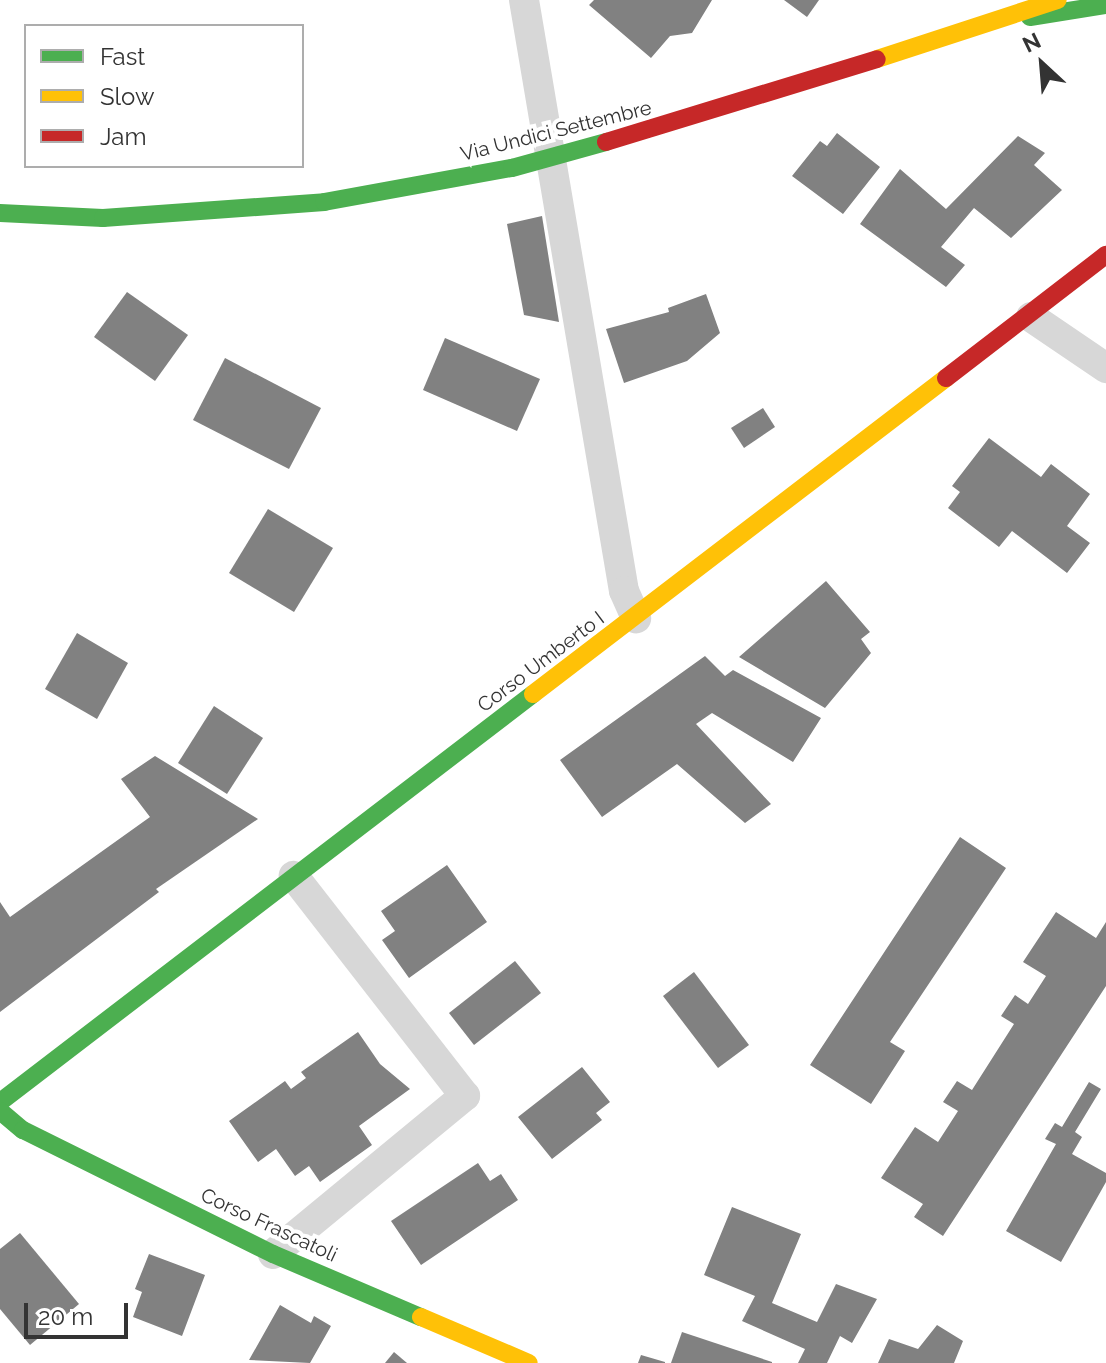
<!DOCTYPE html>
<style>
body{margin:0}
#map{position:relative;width:1106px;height:1363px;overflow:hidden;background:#fff;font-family:Raleway,sans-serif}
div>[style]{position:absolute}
.building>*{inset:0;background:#818181}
.street>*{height:30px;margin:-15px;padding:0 15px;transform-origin:15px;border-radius:15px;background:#d7d7d7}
.fast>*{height:18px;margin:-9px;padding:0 9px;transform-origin:9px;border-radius:9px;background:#4caf50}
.slow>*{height:18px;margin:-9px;padding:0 9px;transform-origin:9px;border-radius:9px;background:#ffc107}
.jam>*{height:18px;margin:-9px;padding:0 9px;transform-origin:9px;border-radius:9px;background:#c62828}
span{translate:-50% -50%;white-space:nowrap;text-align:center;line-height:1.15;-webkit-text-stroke:8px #fff;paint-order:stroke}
.street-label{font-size:20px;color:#333}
.legend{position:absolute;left:24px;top:24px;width:280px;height:144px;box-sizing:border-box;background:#fff;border:2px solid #adadad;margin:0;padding:10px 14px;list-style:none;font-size:24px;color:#333}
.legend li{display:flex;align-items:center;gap:16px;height:40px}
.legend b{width:40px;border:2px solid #adadad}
.north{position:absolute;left:1002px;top:24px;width:80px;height:80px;-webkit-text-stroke:6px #fff;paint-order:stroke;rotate:334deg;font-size:22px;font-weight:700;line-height:32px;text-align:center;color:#333}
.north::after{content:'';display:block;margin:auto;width:28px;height:36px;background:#333;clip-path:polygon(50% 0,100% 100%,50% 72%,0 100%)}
.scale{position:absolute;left:24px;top:1303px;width:104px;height:36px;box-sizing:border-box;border:4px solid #333;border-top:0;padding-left:10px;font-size:24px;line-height:28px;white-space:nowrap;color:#333;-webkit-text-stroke:6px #fff;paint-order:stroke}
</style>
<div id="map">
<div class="building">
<i style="clip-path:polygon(594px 0,712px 0,692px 33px,670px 36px,651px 58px,589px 5px)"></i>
<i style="clip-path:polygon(784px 0,819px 0,807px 17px)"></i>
<i style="clip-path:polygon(837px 133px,880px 167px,843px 214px,792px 176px,820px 141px,827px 146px)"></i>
<i style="clip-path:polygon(1018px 136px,1045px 153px,1034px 165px,1062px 190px,1011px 238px,974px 208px,941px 247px,965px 265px,946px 287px,860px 224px,900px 169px,946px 209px)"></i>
<i style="clip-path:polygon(542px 216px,559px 322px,524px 315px,507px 224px)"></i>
<i style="clip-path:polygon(127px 292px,188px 335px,155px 381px,94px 337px)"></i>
<i style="clip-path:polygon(706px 294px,720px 333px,687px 361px,624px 383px,606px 329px,669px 312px,668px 308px)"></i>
<i style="clip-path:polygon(445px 338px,540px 379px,517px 431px,423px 390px)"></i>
<i style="clip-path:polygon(225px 358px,321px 408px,289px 469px,193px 420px)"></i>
<i style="clip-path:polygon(763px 408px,775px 427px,744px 448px,731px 428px)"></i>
<i style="clip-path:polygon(989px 438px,1041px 477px,1051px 464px,1090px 494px,1067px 526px,1090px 543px,1067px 573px,1012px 531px,999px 547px,948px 508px,960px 492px,952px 486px)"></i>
<i style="clip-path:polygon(268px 509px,333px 548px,294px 612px,229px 573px)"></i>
<i style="clip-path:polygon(826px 581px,870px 632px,861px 639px,871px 653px,825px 708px,739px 657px)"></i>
<i style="clip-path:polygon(77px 633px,128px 663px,97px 719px,45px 689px)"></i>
<i style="clip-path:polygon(705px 656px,725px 676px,733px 670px,821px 718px,793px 762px,712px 713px,696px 724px,771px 804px,745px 823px,677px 764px,602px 817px,560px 760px)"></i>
<i style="clip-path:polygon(214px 706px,263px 738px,227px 794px,178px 763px)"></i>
<i style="clip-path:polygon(155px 756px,258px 819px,156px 889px,159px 892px,0 1012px,0 902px,10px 917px,150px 817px,121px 779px)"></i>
<i style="clip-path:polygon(960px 837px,1006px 868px,890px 1042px,905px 1051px,871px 1104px,810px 1065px)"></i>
<i style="clip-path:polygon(447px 865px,487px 922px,409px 978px,382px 940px,395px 931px,381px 911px)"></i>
<i style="clip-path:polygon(1056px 912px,1096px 938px,1106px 922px,1106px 986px,943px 1236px,914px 1217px,923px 1204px,881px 1178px,915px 1127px,938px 1142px,958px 1111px,943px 1102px,957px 1081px,972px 1090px,1014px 1024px,1001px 1016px,1015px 995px,1028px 1004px,1046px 976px,1023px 962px)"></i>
<i style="clip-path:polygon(515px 961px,541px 993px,474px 1045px,449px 1013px)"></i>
<i style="clip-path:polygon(694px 972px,749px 1045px,718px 1068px,663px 996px)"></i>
<i style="clip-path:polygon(358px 1032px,380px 1064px,410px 1089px,359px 1126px,372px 1145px,320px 1182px,309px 1166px,295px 1176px,276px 1149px,258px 1162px,229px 1121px,285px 1081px,291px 1089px,306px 1078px,301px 1072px)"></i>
<i style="clip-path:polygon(582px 1067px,610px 1102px,596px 1113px,602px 1120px,552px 1159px,518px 1117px)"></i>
<i style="clip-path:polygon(1089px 1082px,1101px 1089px,1075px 1132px,1082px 1137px,1072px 1154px,1106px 1173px,1106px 1182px,1061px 1262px,1006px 1231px,1056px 1144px,1045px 1139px,1055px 1123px,1062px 1127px)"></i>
<i style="clip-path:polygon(478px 1163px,490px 1181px,501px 1174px,518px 1200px,421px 1265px,391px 1221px)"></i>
<i style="clip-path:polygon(732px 1207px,801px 1234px,772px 1303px,817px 1322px,836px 1284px,877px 1299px,852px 1343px,840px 1336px,827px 1363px,798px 1363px,805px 1349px,742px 1321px,755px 1296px,704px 1275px)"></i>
<i style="clip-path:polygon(20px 1233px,79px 1304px,30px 1345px,0 1309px,0 1249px)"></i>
<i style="clip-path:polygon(149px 1254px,205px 1275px,182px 1336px,133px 1317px,142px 1292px,135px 1289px)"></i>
<i style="clip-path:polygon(280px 1305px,311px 1323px,314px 1316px,331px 1326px,310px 1363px,249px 1360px)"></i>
<i style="clip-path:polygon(937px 1325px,963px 1341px,954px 1363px,878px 1363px,889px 1339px,918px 1349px)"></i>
<i style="clip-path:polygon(682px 1332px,772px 1362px,772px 1363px,671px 1363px)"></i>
<i style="clip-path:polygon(394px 1352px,407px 1363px,385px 1363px)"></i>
<i style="clip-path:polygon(641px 1355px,665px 1362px,665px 1363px,638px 1363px)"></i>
</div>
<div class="street">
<i style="left:524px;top:0;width:599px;rotate:80.4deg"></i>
<i style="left:624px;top:591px;width:30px;rotate:66deg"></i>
<i style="left:1031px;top:317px;width:91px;rotate:34.2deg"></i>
<i style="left:273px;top:1254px;width:249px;rotate:-39.5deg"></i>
<i style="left:465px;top:1096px;width:279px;rotate:-127.9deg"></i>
</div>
<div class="fast">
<i style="left:1030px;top:17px;width:77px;rotate:-9deg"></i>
<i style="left:0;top:213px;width:103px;rotate:2.8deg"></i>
<i style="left:103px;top:218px;width:222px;rotate:-4.1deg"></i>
<i style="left:324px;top:202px;width:191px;rotate:-10.3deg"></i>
<i style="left:512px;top:168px;width:98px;rotate:-15.5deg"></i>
<i style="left:0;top:1102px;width:671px;rotate:-37.43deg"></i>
<i style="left:0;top:1111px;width:30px;rotate:40deg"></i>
<i style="left:23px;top:1130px;width:279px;rotate:26.4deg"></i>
<i style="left:273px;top:1254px;width:161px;rotate:23.1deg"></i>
</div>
<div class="slow">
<i style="left:877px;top:59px;width:190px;rotate:-18.1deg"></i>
<i style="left:533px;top:694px;width:520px;rotate:-37.42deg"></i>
<i style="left:421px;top:1317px;width:117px;rotate:23.1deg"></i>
</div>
<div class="jam">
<i style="left:606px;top:142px;width:283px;rotate:-17deg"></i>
<i style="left:946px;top:378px;width:202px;rotate:-37.6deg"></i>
</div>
<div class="street-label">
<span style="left:556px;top:131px;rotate:-14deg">Via Undici Settembre</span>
<span style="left:541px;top:662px;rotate:-37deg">Corso Umberto I</span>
<span style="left:269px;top:1225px;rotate:25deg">Corso Frascatoli</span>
</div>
<ul class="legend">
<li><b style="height:10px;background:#4caf50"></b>Fast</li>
<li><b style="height:10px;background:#ffc107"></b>Slow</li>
<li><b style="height:10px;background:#c62828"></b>Jam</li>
</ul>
<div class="north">N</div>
<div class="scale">20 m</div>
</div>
